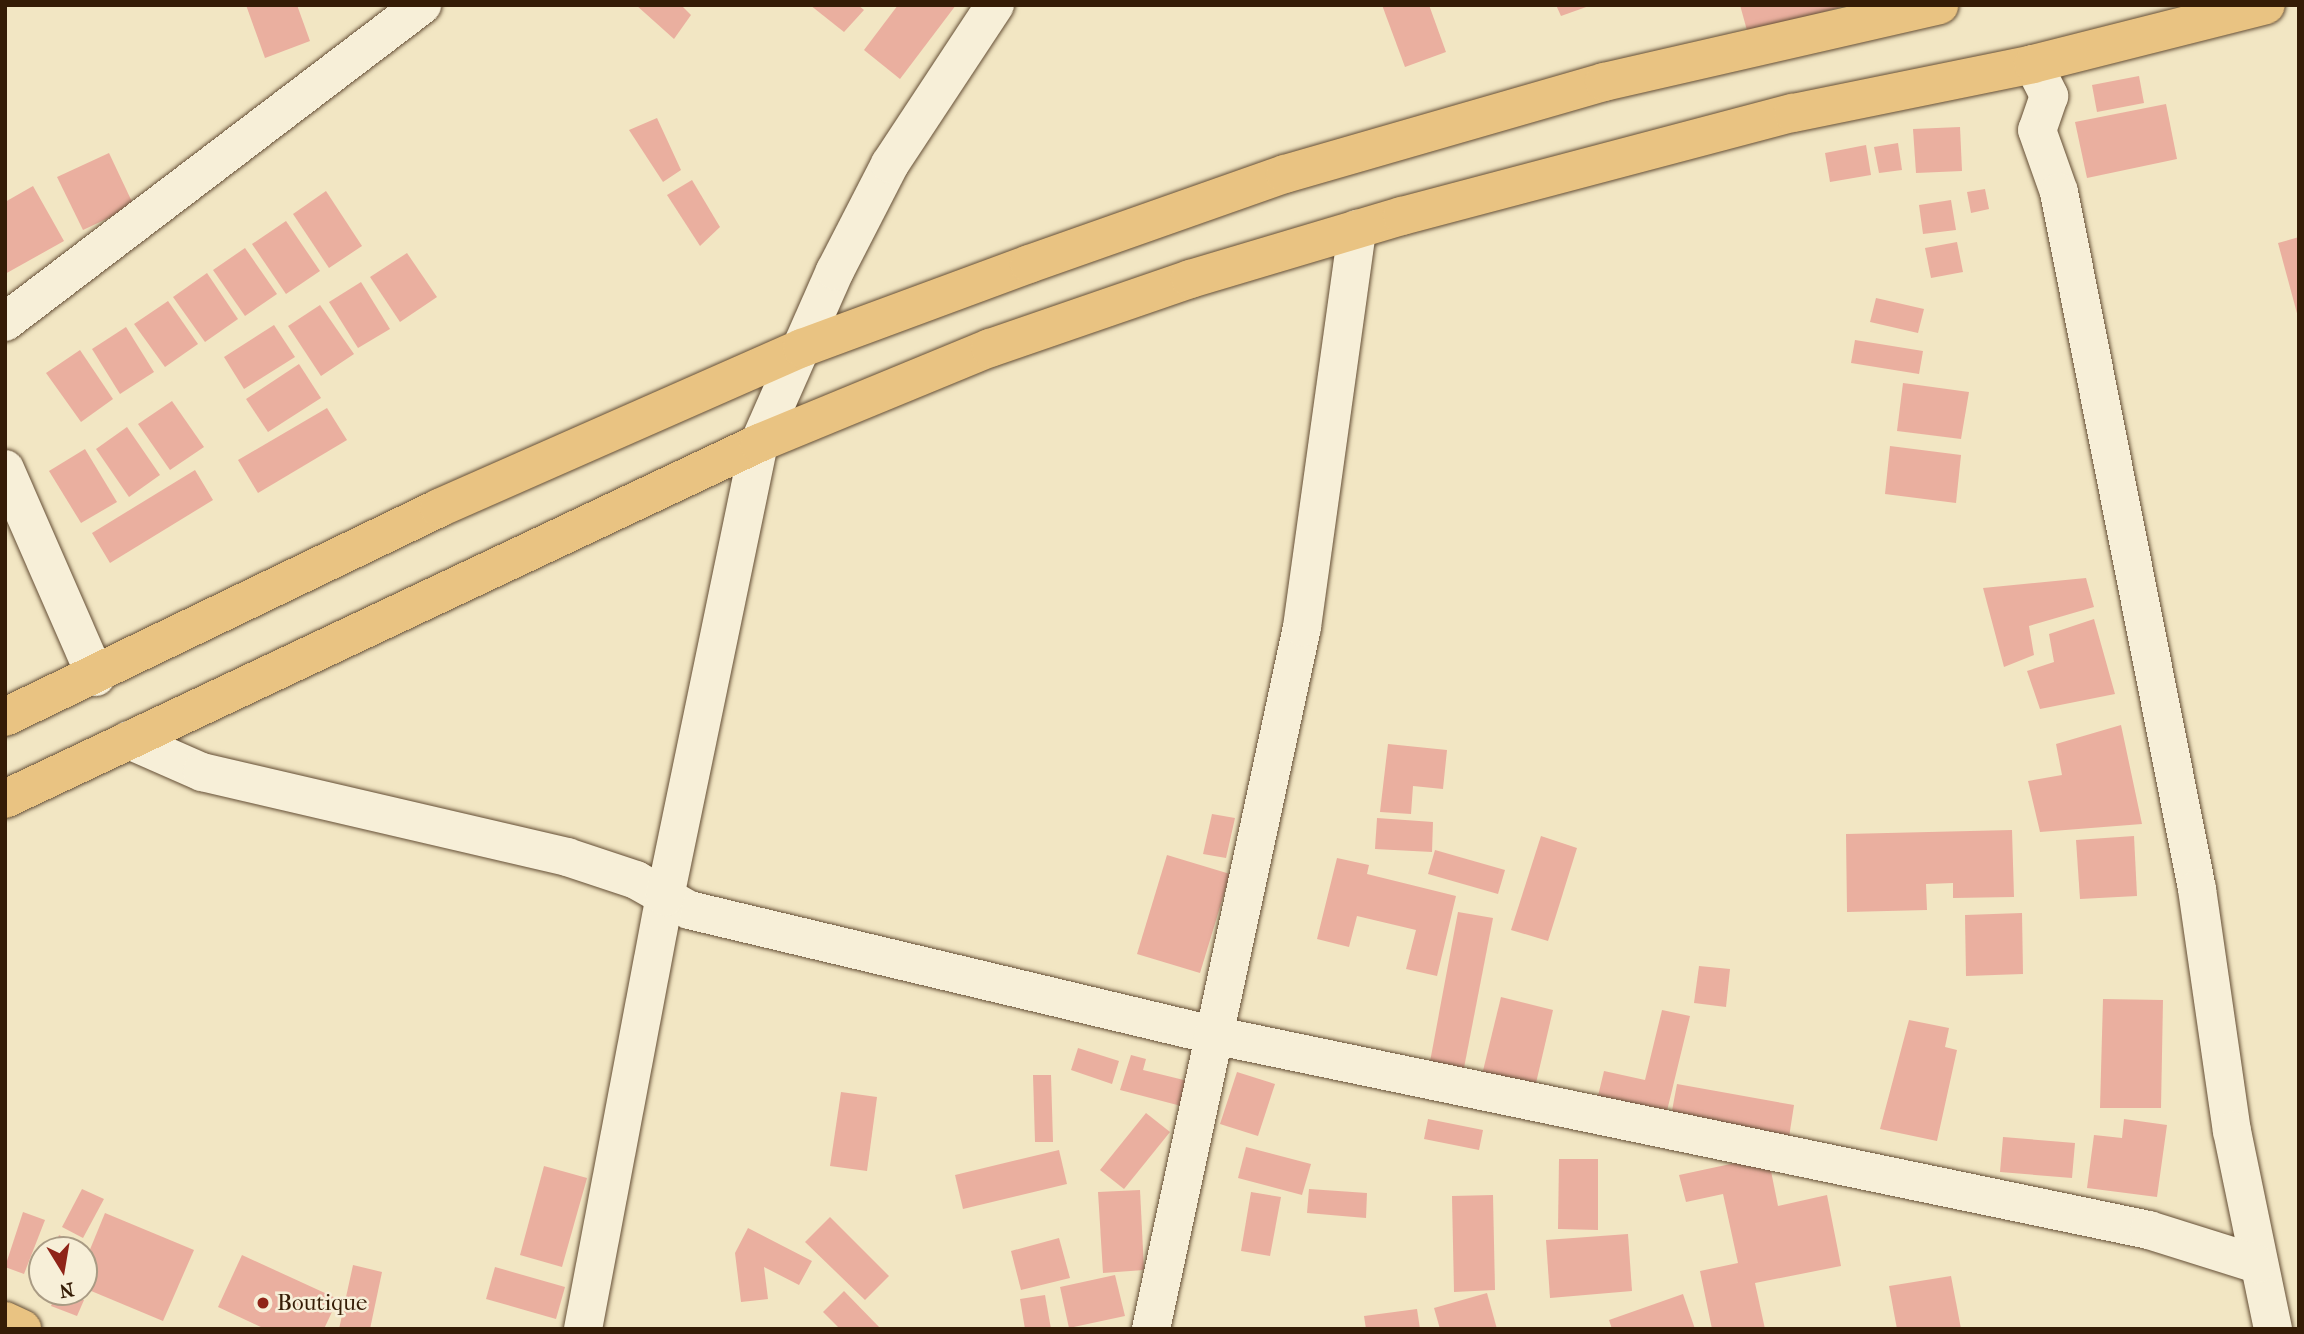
<!DOCTYPE html>
<style>
body{margin:0}
#map{position:relative;width:2304px;height:1334px;overflow:hidden;background:#f2e6c3;font-family:"IM FELL French Canon",serif}
div>[style]{position:absolute}
.building>*{inset:0;background:#eaaf9f}
.roads{filter:drop-shadow(0 0 2px #644e35) drop-shadow(0 0 2px #644e35)}
.street>*{height:38px;margin:-19px;padding:0 19px;transform-origin:19px;border-radius:19px;background:#f7efd8}
.primary>*{height:38px;margin:-19px;padding:0 19px;transform-origin:19px;border-radius:19px;background:#e9c382}
.highway>*{height:38px;margin:-19px;padding:0 19px;transform-origin:19px;border-radius:19px;background:#e9c382}
.dots>*{width:19px;height:19px;translate:-50% -50%;box-sizing:border-box;border:4px solid #f7efd8;border-radius:50%}
span{translate:-50% -50%;white-space:nowrap;text-align:center;line-height:1.15;-webkit-text-stroke:5px #f7efd8;paint-order:stroke}
.poi-label{font-size:23px;color:#351c06}
.left{translate:0 -50%;text-align:left}
.frame{position:absolute;inset:0;border:7px solid #351c06;pointer-events:none}
.north{position:absolute;left:28px;top:1236px;width:70px;height:70px;box-sizing:border-box;background:#f7efd8;border:2px solid #a99b84;border-radius:50%;rotate:169deg;font-size:19px;font-weight:700;line-height:28px;text-align:center;color:#351c06}
.north::after{content:'';display:block;margin:auto;width:24px;height:32px;background:#8f2418;clip-path:polygon(50% 0,100% 100%,50% 72%,0 100%)}
</style>
<div id="map">
<div class="building">
<i style="clip-path:polygon(246px 5px,297px 5px,310px 41px,265px 58px)"></i>
<i style="clip-path:polygon(636px 5px,681px 5px,691px 15px,674px 39px)"></i>
<i style="clip-path:polygon(810px 5px,858px 5px,864px 10px,844px 32px)"></i>
<i style="clip-path:polygon(898px 5px,956px 5px,900px 79px,864px 50px)"></i>
<i style="clip-path:polygon(1382px 5px,1429px 5px,1446px 52px,1405px 67px)"></i>
<i style="clip-path:polygon(1556px 5px,1589px 5px,1589px 6px,1561px 16px)"></i>
<i style="clip-path:polygon(1740px 5px,1844px 5px,1844px 6px,1748px 34px)"></i>
<i style="clip-path:polygon(2139px 76px,2144px 103px,2097px 112px,2092px 85px)"></i>
<i style="clip-path:polygon(2166px 104px,2177px 159px,2087px 178px,2075px 122px)"></i>
<i style="clip-path:polygon(657px 118px,681px 170px,663px 182px,629px 130px)"></i>
<i style="clip-path:polygon(1960px 127px,1962px 171px,1916px 173px,1913px 129px)"></i>
<i style="clip-path:polygon(1898px 143px,1902px 170px,1879px 173px,1874px 147px)"></i>
<i style="clip-path:polygon(1866px 145px,1871px 175px,1830px 182px,1825px 153px)"></i>
<i style="clip-path:polygon(109px 153px,134px 206px,83px 230px,57px 177px)"></i>
<i style="clip-path:polygon(692px 180px,720px 227px,700px 246px,667px 195px)"></i>
<i style="clip-path:polygon(33px 186px,64px 241px,5px 274px,5px 202px)"></i>
<i style="clip-path:polygon(1985px 189px,1989px 209px,1971px 213px,1967px 192px)"></i>
<i style="clip-path:polygon(326px 191px,362px 246px,329px 268px,293px 214px)"></i>
<i style="clip-path:polygon(1951px 200px,1956px 230px,1923px 234px,1919px 205px)"></i>
<i style="clip-path:polygon(286px 221px,320px 271px,286px 294px,252px 244px)"></i>
<i style="clip-path:polygon(2299px 237px,2299px 317px,2298px 317px,2278px 243px)"></i>
<i style="clip-path:polygon(1957px 242px,1963px 272px,1931px 278px,1925px 248px)"></i>
<i style="clip-path:polygon(245px 248px,277px 294px,245px 316px,213px 270px)"></i>
<i style="clip-path:polygon(407px 253px,437px 297px,400px 322px,370px 277px)"></i>
<i style="clip-path:polygon(207px 273px,238px 319px,205px 342px,173px 297px)"></i>
<i style="clip-path:polygon(361px 282px,390px 329px,358px 348px,329px 302px)"></i>
<i style="clip-path:polygon(1876px 298px,1924px 309px,1918px 333px,1870px 322px)"></i>
<i style="clip-path:polygon(168px 301px,198px 344px,165px 367px,134px 324px)"></i>
<i style="clip-path:polygon(320px 305px,354px 354px,321px 376px,288px 326px)"></i>
<i style="clip-path:polygon(274px 325px,295px 357px,244px 389px,224px 357px)"></i>
<i style="clip-path:polygon(126px 327px,154px 372px,120px 394px,92px 349px)"></i>
<i style="clip-path:polygon(1855px 340px,1923px 351px,1919px 374px,1851px 363px)"></i>
<i style="clip-path:polygon(80px 350px,113px 399px,81px 422px,46px 373px)"></i>
<i style="clip-path:polygon(299px 364px,321px 398px,268px 432px,246px 399px)"></i>
<i style="clip-path:polygon(1903px 383px,1969px 392px,1961px 439px,1897px 431px)"></i>
<i style="clip-path:polygon(172px 401px,204px 447px,170px 470px,138px 424px)"></i>
<i style="clip-path:polygon(327px 408px,347px 440px,258px 493px,238px 460px)"></i>
<i style="clip-path:polygon(127px 427px,160px 475px,129px 497px,96px 449px)"></i>
<i style="clip-path:polygon(1890px 446px,1961px 455px,1956px 503px,1885px 494px)"></i>
<i style="clip-path:polygon(85px 449px,117px 502px,81px 523px,49px 471px)"></i>
<i style="clip-path:polygon(195px 470px,213px 500px,110px 563px,92px 533px)"></i>
<i style="clip-path:polygon(2086px 578px,2094px 607px,2029px 626px,2034px 655px,2004px 667px,1983px 588px)"></i>
<i style="clip-path:polygon(2094px 619px,2115px 694px,2040px 709px,2027px 671px,2054px 662px,2049px 634px)"></i>
<i style="clip-path:polygon(2121px 725px,2142px 824px,2040px 832px,2028px 781px,2062px 775px,2056px 744px)"></i>
<i style="clip-path:polygon(1388px 744px,1447px 750px,1443px 789px,1413px 786px,1411px 814px,1380px 812px)"></i>
<i style="clip-path:polygon(1212px 814px,1235px 818px,1226px 858px,1203px 854px)"></i>
<i style="clip-path:polygon(1377px 818px,1433px 822px,1432px 852px,1375px 849px)"></i>
<i style="clip-path:polygon(2012px 830px,2014px 897px,1953px 898px,1953px 883px,1926px 884px,1927px 910px,1847px 912px,1846px 834px)"></i>
<i style="clip-path:polygon(1541px 836px,1577px 848px,1548px 941px,1511px 930px)"></i>
<i style="clip-path:polygon(2134px 836px,2137px 896px,2080px 899px,2076px 840px)"></i>
<i style="clip-path:polygon(1435px 850px,1505px 870px,1498px 894px,1428px 874px)"></i>
<i style="clip-path:polygon(1167px 855px,1230px 874px,1200px 973px,1137px 954px)"></i>
<i style="clip-path:polygon(1337px 858px,1369px 865px,1367px 874px,1456px 896px,1437px 976px,1406px 969px,1416px 930px,1357px 916px,1349px 947px,1317px 939px)"></i>
<i style="clip-path:polygon(1458px 912px,1493px 918px,1463px 1073px,1429px 1067px)"></i>
<i style="clip-path:polygon(2022px 913px,2023px 974px,1966px 976px,1965px 915px)"></i>
<i style="clip-path:polygon(1699px 966px,1730px 969px,1726px 1007px,1694px 1003px)"></i>
<i style="clip-path:polygon(1501px 997px,1553px 1010px,1533px 1096px,1480px 1083px)"></i>
<i style="clip-path:polygon(2103px 999px,2163px 1000px,2161px 1108px,2100px 1108px)"></i>
<i style="clip-path:polygon(1662px 1010px,1690px 1016px,1666px 1115px,1597px 1100px,1604px 1071px,1645px 1080px)"></i>
<i style="clip-path:polygon(1909px 1020px,1949px 1028px,1945px 1047px,1957px 1050px,1937px 1141px,1880px 1129px)"></i>
<i style="clip-path:polygon(1078px 1048px,1119px 1061px,1112px 1084px,1071px 1070px)"></i>
<i style="clip-path:polygon(1131px 1055px,1146px 1059px,1143px 1070px,1192px 1082px,1185px 1107px,1120px 1090px)"></i>
<i style="clip-path:polygon(1237px 1072px,1275px 1084px,1258px 1136px,1220px 1124px)"></i>
<i style="clip-path:polygon(1033px 1075px,1051px 1075px,1053px 1142px,1035px 1142px)"></i>
<i style="clip-path:polygon(1677px 1084px,1794px 1105px,1789px 1137px,1671px 1116px)"></i>
<i style="clip-path:polygon(841px 1092px,877px 1097px,867px 1171px,830px 1166px)"></i>
<i style="clip-path:polygon(1146px 1113px,1170px 1132px,1124px 1189px,1100px 1170px)"></i>
<i style="clip-path:polygon(1428px 1119px,1483px 1130px,1479px 1150px,1424px 1139px)"></i>
<i style="clip-path:polygon(2124px 1119px,2167px 1125px,2157px 1197px,2087px 1188px,2094px 1135px,2122px 1138px)"></i>
<i style="clip-path:polygon(2003px 1137px,2075px 1143px,2072px 1178px,2000px 1172px)"></i>
<i style="clip-path:polygon(1246px 1147px,1311px 1164px,1302px 1195px,1238px 1178px)"></i>
<i style="clip-path:polygon(1059px 1150px,1067px 1184px,963px 1209px,955px 1175px)"></i>
<i style="clip-path:polygon(1768px 1156px,1778px 1206px,1827px 1195px,1841px 1266px,1755px 1283px,1765px 1329px,1712px 1329px,1700px 1271px,1738px 1263px,1723px 1194px,1686px 1202px,1679px 1175px)"></i>
<i style="clip-path:polygon(1559px 1159px,1598px 1159px,1598px 1230px,1558px 1229px)"></i>
<i style="clip-path:polygon(544px 1166px,587px 1178px,562px 1267px,520px 1255px)"></i>
<i style="clip-path:polygon(82px 1189px,104px 1199px,83px 1238px,62px 1227px)"></i>
<i style="clip-path:polygon(1309px 1189px,1367px 1193px,1366px 1218px,1307px 1213px)"></i>
<i style="clip-path:polygon(1140px 1190px,1144px 1270px,1103px 1273px,1098px 1192px)"></i>
<i style="clip-path:polygon(1251px 1192px,1281px 1197px,1270px 1256px,1241px 1251px)"></i>
<i style="clip-path:polygon(1493px 1195px,1495px 1290px,1454px 1292px,1452px 1196px)"></i>
<i style="clip-path:polygon(23px 1212px,45px 1220px,24px 1274px,5px 1267px)"></i>
<i style="clip-path:polygon(105px 1213px,194px 1250px,163px 1321px,84px 1288px,84px 1264px)"></i>
<i style="clip-path:polygon(830px 1217px,889px 1276px,865px 1300px,805px 1242px)"></i>
<i style="clip-path:polygon(748px 1228px,812px 1261px,799px 1285px,764px 1267px,768px 1299px,741px 1302px,735px 1253px)"></i>
<i style="clip-path:polygon(1628px 1234px,1632px 1291px,1550px 1298px,1546px 1240px)"></i>
<i style="clip-path:polygon(59px 1235px,76px 1243px,73px 1250px,53px 1250px)"></i>
<i style="clip-path:polygon(1059px 1238px,1070px 1278px,1021px 1290px,1011px 1251px)"></i>
<i style="clip-path:polygon(242px 1255px,338px 1299px,324px 1329px,265px 1329px,218px 1307px)"></i>
<i style="clip-path:polygon(353px 1265px,382px 1272px,370px 1329px,339px 1329px)"></i>
<i style="clip-path:polygon(495px 1267px,565px 1287px,556px 1319px,486px 1299px)"></i>
<i style="clip-path:polygon(1115px 1275px,1125px 1316px,1069px 1328px,1060px 1287px)"></i>
<i style="clip-path:polygon(1951px 1276px,1961px 1329px,1897px 1329px,1889px 1286px)"></i>
<i style="clip-path:polygon(844px 1291px,881px 1329px,840px 1329px,823px 1312px)"></i>
<i style="clip-path:polygon(57px 1292px,84px 1300px,77px 1316px,51px 1306px)"></i>
<i style="clip-path:polygon(1487px 1293px,1497px 1329px,1440px 1329px,1434px 1308px)"></i>
<i style="clip-path:polygon(1683px 1294px,1695px 1329px,1612px 1329px,1609px 1320px)"></i>
<i style="clip-path:polygon(1045px 1295px,1051px 1329px,1025px 1329px,1020px 1299px)"></i>
<i style="clip-path:polygon(1417px 1309px,1420px 1329px,1366px 1329px,1364px 1316px)"></i>
</div>
<div class="roads">
<div class="street">
<i style="left:2033px;top:64px;width:36px;rotate:63deg"></i>
<i style="left:2049px;top:96px;width:36px;rotate:109deg"></i>
<i style="left:2037px;top:130px;width:66px;rotate:70.5deg"></i>
<i style="left:2059px;top:192px;width:711px;rotate:78.8deg"></i>
<i style="left:2197px;top:889px;width:245px;rotate:81.8deg"></i>
<i style="left:2232px;top:1131px;width:202px;rotate:78.3deg"></i>
<i style="left:5px;top:322px;width:524px;rotate:-37.24deg"></i>
<i style="left:5px;top:469px;width:227px;rotate:66.4deg"></i>
<i style="left:129px;top:740px;width:80px;rotate:23.7deg"></i>
<i style="left:202px;top:772px;width:375px;rotate:13.1deg"></i>
<i style="left:567px;top:857px;width:73px;rotate:18.4deg"></i>
<i style="left:636px;top:880px;width:61px;rotate:29.5deg"></i>
<i style="left:689px;top:910px;width:539px;rotate:13.42deg"></i>
<i style="left:1213px;top:1035px;width:956px;rotate:11.77deg"></i>
<i style="left:2149px;top:1230px;width:113px;rotate:17.5deg"></i>
<i style="left:583px;top:1329px;width:440px;rotate:-79.3deg"></i>
<i style="left:665px;top:897px;width:464px;rotate:-78.3deg"></i>
<i style="left:759px;top:443px;width:188px;rotate:-66.2deg"></i>
<i style="left:835px;top:271px;width:120px;rotate:-62.8deg"></i>
<i style="left:890px;top:164px;width:191px;rotate:-56.6deg"></i>
<i style="left:1151px;top:1329px;width:718px;rotate:-77.86deg"></i>
<i style="left:1302px;top:627px;width:402px;rotate:-82.1deg"></i>
</div>
<div class="primary">
<i style="left:5px;top:717px;width:482px;rotate:-25.7deg"></i>
<i style="left:439px;top:508px;width:397px;rotate:-23.8deg"></i>
<i style="left:802px;top:348px;width:242px;rotate:-20.3deg"></i>
<i style="left:1029px;top:264px;width:271px;rotate:-19.4deg"></i>
<i style="left:1285px;top:174px;width:332px;rotate:-16.1deg"></i>
<i style="left:1604px;top:82px;width:344px;rotate:-12.9deg"></i>
<i style="left:5px;top:799px;width:834px;rotate:-25.27deg"></i>
<i style="left:759px;top:443px;width:250px;rotate:-22.4deg"></i>
<i style="left:990px;top:348px;width:212px;rotate:-19deg"></i>
<i style="left:1190px;top:279px;width:221px;rotate:-16.6deg"></i>
<i style="left:1402px;top:216px;width:404px;rotate:-14.8deg"></i>
<i style="left:1793px;top:113px;width:245px;rotate:-11.5deg"></i>
<i style="left:2033px;top:64px;width:240px;rotate:-14.2deg"></i>
</div>
<div class="highway">
<i style="left:5px;top:1321px;width:19px;rotate:25deg"></i>
</div>
</div>
<div class="dots">
<i style="left:263px;top:1303px;background:#8f2418"></i>
</div>
<div class="poi-label">
<span class="left" style="left:277px;top:1303px">Boutique</span>
</div>
<div class="frame"></div>
<div class="north">N</div>
</div>
